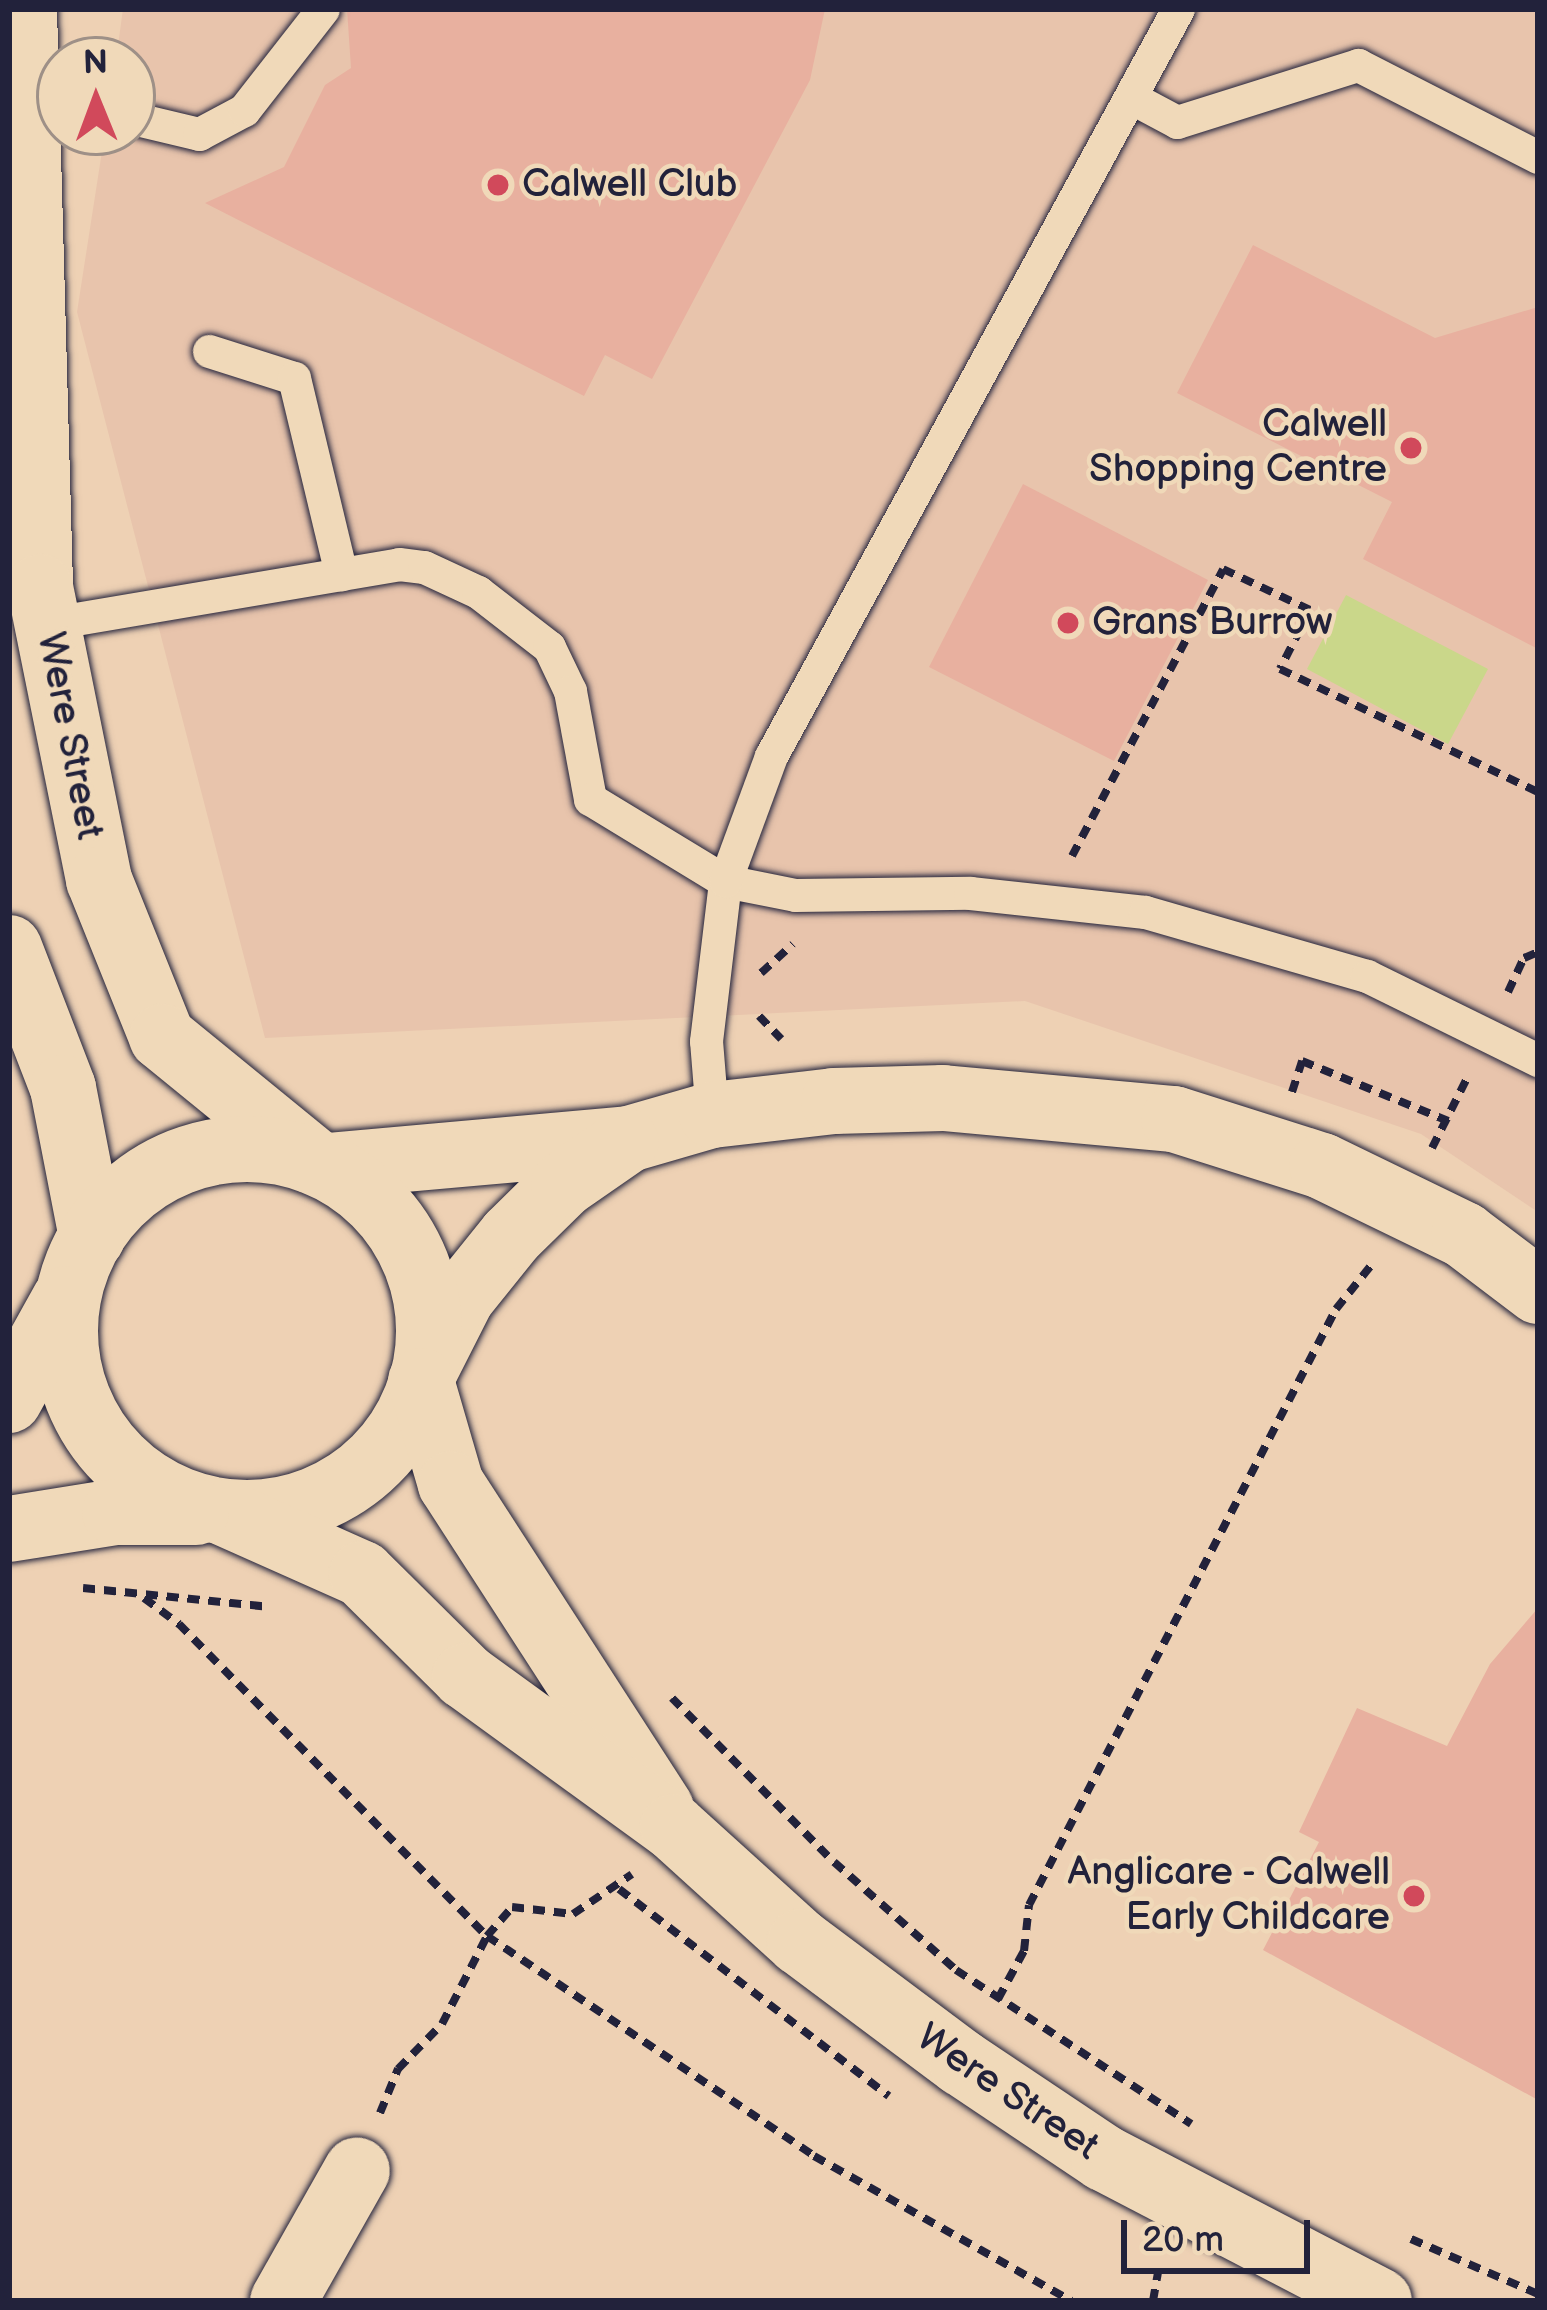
<!DOCTYPE html>
<style>
body{margin:0}
#map{position:relative;width:1547px;height:2310px;overflow:hidden;background:#eed1b4;font-family:"Balsamiq Sans",sans-serif}
div>[style]{position:absolute}
.built>*{inset:0;background:#e8c4ac}
.green>*{inset:0;background:#cad78a}
.building>*{inset:0;background:#e8b09f}
.path>*{height:8px;margin-top:-4px;transform-origin:0;background:repeating-linear-gradient(90deg,#22223b 0 12px,transparent 0 21px)}
.roads{filter:drop-shadow(0 0 3px #22223b) drop-shadow(0 0 3px #22223b)}
.lane>*{height:33px;margin:-16.5px;padding:0 16.5px;transform-origin:16.5px;border-radius:16.5px;background:#f0d9b9}
.street>*{height:66px;margin:-33px;padding:0 33px;transform-origin:33px;border-radius:33px;background:#f0d9b9}
.secondary>*{height:66px;margin:-33px;padding:0 33px;transform-origin:33px;border-radius:33px;background:#f0d9b9}
.secondary>.ring{margin:-33px;padding:0;box-sizing:content-box;background:none;border:66px solid #f0d9b9;border-radius:50%}
.dots>*{width:33px;height:33px;translate:-50% -50%;box-sizing:border-box;border:6px solid #f0d9b9;border-radius:50%}
span{translate:-50% -50%;white-space:nowrap;text-align:center;line-height:1.15;-webkit-text-stroke:9px #f0d9b9;paint-order:stroke}
.poi-label{font-size:39px;color:#22223b}
.left{translate:0 -50%;text-align:left}
.right{translate:-100% -50%;text-align:right}
.street-label{font-size:39px;color:#22223b}
.frame{position:absolute;inset:0;border:12px solid #22223b;pointer-events:none}
.north{position:absolute;left:36px;top:36px;width:120px;height:120px;box-sizing:border-box;background:#f0d9b9;border:3px solid #9e9087;border-radius:50%;rotate:359deg;font-size:33px;font-weight:700;line-height:48px;text-align:center;color:#22223b}
.north::after{content:'';display:block;margin:auto;width:42px;height:54px;background:#d1495b;clip-path:polygon(50% 0,100% 100%,50% 72%,0 100%)}
.scale{position:absolute;left:1121px;top:2220px;width:189px;height:54px;box-sizing:border-box;border:6px solid #22223b;border-top:0;padding-left:15px;font-size:36px;line-height:42px;white-space:nowrap;color:#22223b;-webkit-text-stroke:9px #f0d9b9;paint-order:stroke}
</style>
<div id="map">
<div class="built">
<i style="clip-path:polygon(123px 9px,1538px 9px,1538px 1212px,1421px 1134px,1025px 1001px,265px 1038px,77px 312px,105px 132px,132px 132px,132px 60px,116px 60px)"></i>
</div>
<div class="green">
<i style="clip-path:polygon(1346px 595px,1488px 669px,1448px 744px,1307px 669px)"></i>
</div>
<div class="building">
<i style="clip-path:polygon(347px 9px,825px 9px,810px 80px,652px 379px,605px 355px,584px 396px,205px 203px,284px 167px,325px 85px,351px 68px)"></i>
<i style="clip-path:polygon(1253px 245px,1435px 338px,1538px 307px,1538px 649px,1363px 559px,1392px 502px,1177px 393px)"></i>
<i style="clip-path:polygon(1023px 484px,1208px 580px,1114px 761px,929px 667px)"></i>
<i style="clip-path:polygon(1538px 1608px,1538px 2100px,1263px 1950px,1319px 1842px,1299px 1832px,1357px 1708px,1447px 1746px,1490px 1664px)"></i>
</div>
<div class="path">
<i style="left:1072px;top:856px;width:324px;rotate:-62.2deg"></i>
<i style="left:1223px;top:569px;width:96px;rotate:25.2deg"></i>
<i style="left:1310px;top:610px;width:66px;rotate:117deg"></i>
<i style="left:1280px;top:669px;width:286px;rotate:25.5deg"></i>
<i style="left:761px;top:973px;width:43px;rotate:-42.2deg"></i>
<i style="left:1508px;top:992px;width:38px;rotate:-65deg"></i>
<i style="left:1524px;top:958px;width:15px;rotate:-23deg"></i>
<i style="left:759px;top:1016px;width:32px;rotate:46deg"></i>
<i style="left:1292px;top:1092px;width:33px;rotate:-72deg"></i>
<i style="left:1302px;top:1061px;width:158px;rotate:22.3deg"></i>
<i style="left:1432px;top:1148px;width:80px;rotate:-63.4deg"></i>
<i style="left:83px;top:1588px;width:188px;rotate:5.8deg"></i>
<i style="left:144px;top:1598px;width:44px;rotate:36.6deg"></i>
<i style="left:179px;top:1624px;width:438px;rotate:45.4deg"></i>
<i style="left:487px;top:1936px;width:394px;rotate:33.9deg"></i>
<i style="left:814px;top:2156px;width:295px;rotate:29.4deg"></i>
<i style="left:672px;top:1698px;width:231px;rotate:45.4deg"></i>
<i style="left:834px;top:1862px;width:163px;rotate:41.5deg"></i>
<i style="left:956px;top:1970px;width:281px;rotate:33.2deg"></i>
<i style="left:619px;top:1889px;width:340px;rotate:37.5deg"></i>
<i style="left:998px;top:1999px;width:55px;rotate:-61.6deg"></i>
<i style="left:1024px;top:1951px;width:46px;rotate:-83.8deg"></i>
<i style="left:1029px;top:1905px;width:670px;rotate:-62.75deg"></i>
<i style="left:1336px;top:1309px;width:59px;rotate:-51.2deg"></i>
<i style="left:380px;top:2113px;width:48px;rotate:-67.8deg"></i>
<i style="left:398px;top:2069px;width:63px;rotate:-45.6deg"></i>
<i style="left:442px;top:2024px;width:99px;rotate:-62.9deg"></i>
<i style="left:487px;top:1936px;width:38px;rotate:-49deg"></i>
<i style="left:512px;top:1907px;width:61px;rotate:6.5deg"></i>
<i style="left:573px;top:1914px;width:71px;rotate:-34.1deg"></i>
<i style="left:1411px;top:2239px;width:138px;rotate:23.4deg"></i>
<i style="left:1153px;top:2301px;width:41px;rotate:-80.1deg"></i>
</div>
<div class="roads">
<div class="lane">
<i style="left:1132px;top:98px;width:51px;rotate:28.1deg"></i>
<i style="left:1177px;top:122px;width:190px;rotate:-17.5deg"></i>
<i style="left:1358px;top:65px;width:202px;rotate:27.1deg"></i>
<i style="left:132px;top:118px;width:69px;rotate:13.4deg"></i>
<i style="left:199px;top:134px;width:51px;rotate:-28.1deg"></i>
<i style="left:244px;top:110px;width:128px;rotate:-52deg"></i>
<i style="left:209px;top:351px;width:89px;rotate:17.6deg"></i>
<i style="left:294px;top:378px;width:202px;rotate:76.5deg"></i>
<i style="left:46px;top:624px;width:358px;rotate:-9.6deg"></i>
<i style="left:399px;top:564px;width:25px;rotate:7deg"></i>
<i style="left:424px;top:567px;width:60px;rotate:24.8deg"></i>
<i style="left:478px;top:592px;width:90px;rotate:37.8deg"></i>
<i style="left:549px;top:647px;width:49px;rotate:64.5deg"></i>
<i style="left:570px;top:691px;width:110px;rotate:79.5deg"></i>
<i style="left:590px;top:799px;width:158px;rotate:31.3deg"></i>
<i style="left:725px;top:881px;width:71px;rotate:11.3deg"></i>
<i style="left:795px;top:895px;width:175px;rotate:-0.7deg"></i>
<i style="left:970px;top:893px;width:176px;rotate:6.2deg"></i>
<i style="left:1145px;top:912px;width:231px;rotate:16.1deg"></i>
<i style="left:1367px;top:976px;width:191px;rotate:26.2deg"></i>
<i style="left:712px;top:1115px;width:74px;rotate:-94.6deg"></i>
<i style="left:706px;top:1041px;width:161px;rotate:-83.2deg"></i>
<i style="left:725px;top:881px;width:133px;rotate:-69.8deg"></i>
<i style="left:771px;top:756px;width:851px;rotate:-61.42deg"></i>
</div>
<div class="street">
<i style="left:327px;top:1166px;width:303px;rotate:-5.1deg"></i>
<i style="left:629px;top:1139px;width:86px;rotate:-16.1deg"></i>
<i style="left:712px;top:1115px;width:123px;rotate:-6.5deg"></i>
<i style="left:834px;top:1101px;width:109px;rotate:-1.6deg"></i>
<i style="left:943px;top:1098px;width:232px;rotate:5.2deg"></i>
<i style="left:1174px;top:1119px;width:155px;rotate:17.6deg"></i>
<i style="left:1322px;top:1166px;width:158px;rotate:25.9deg"></i>
<i style="left:1464px;top:1235px;width:93px;rotate:37.1deg"></i>
<i style="left:426px;top:1368px;width:80px;rotate:-63.1deg"></i>
<i style="left:462px;top:1297px;width:78px;rotate:-51.2deg"></i>
<i style="left:511px;top:1236px;width:74px;rotate:-44.5deg"></i>
<i style="left:564px;top:1184px;width:75px;rotate:-34.7deg"></i>
<i style="left:283px;top:2301px;width:150px;rotate:-60.5deg"></i>
</div>
<div class="secondary">
<i style="left:24px;top:9px;width:578px;rotate:88.41deg"></i>
<i style="left:40px;top:587px;width:299px;rotate:78.6deg"></i>
<i style="left:99px;top:880px;width:169px;rotate:68.1deg"></i>
<i style="left:162px;top:1037px;width:198px;rotate:39.2deg"></i>
<i style="left:9px;top:948px;width:150px;rotate:68.9deg"></i>
<i style="left:63px;top:1088px;width:152px;rotate:79deg"></i>
<i class="ring" style="left:65px;top:1149px;width:298px;height:298px"></i>
<i style="left:421px;top:1381px;width:107px;rotate:73.8deg"></i>
<i style="left:451px;top:1484px;width:387px;rotate:57.1deg"></i>
<i style="left:9px;top:1400px;width:115px;rotate:-61deg"></i>
<i style="left:225px;top:1513px;width:150px;rotate:24deg"></i>
<i style="left:362px;top:1574px;width:145px;rotate:44.7deg"></i>
<i style="left:465px;top:1676px;width:257px;rotate:36deg"></i>
<i style="left:673px;top:1827px;width:171px;rotate:42.2deg"></i>
<i style="left:800px;top:1942px;width:202px;rotate:36.8deg"></i>
<i style="left:962px;top:2063px;width:171px;rotate:33.8deg"></i>
<i style="left:1104px;top:2158px;width:310px;rotate:27.5deg"></i>
<i style="left:9px;top:1529px;width:107px;rotate:-9.1deg"></i>
<i style="left:115px;top:1512px;width:81px"></i>
</div>
</div>
<div class="dots">
<i style="left:498px;top:185px;background:#d1495b"></i>
<i style="left:1411px;top:448px;background:#d1495b"></i>
<i style="left:1068px;top:623px;background:#d1495b"></i>
<i style="left:1414px;top:1896px;background:#d1495b"></i>
</div>
<div class="poi-label">
<span class="left" style="left:522px;top:185px">Calwell Club</span>
<span class="right" style="left:1387px;top:448px">Calwell<br>Shopping Centre</span>
<span class="left" style="left:1092px;top:623px">Grans Burrow</span>
<span class="right" style="left:1390px;top:1896px">Anglicare - Calwell<br>Early Childcare</span>
</div>
<div class="street-label">
<span style="left:69px;top:736px;rotate:79deg">Were Street</span>
<span style="left:1007px;top:2093px;rotate:34deg">Were Street</span>
</div>
<div class="frame"></div>
<div class="north">N</div>
<div class="scale">20 m</div>
</div>
